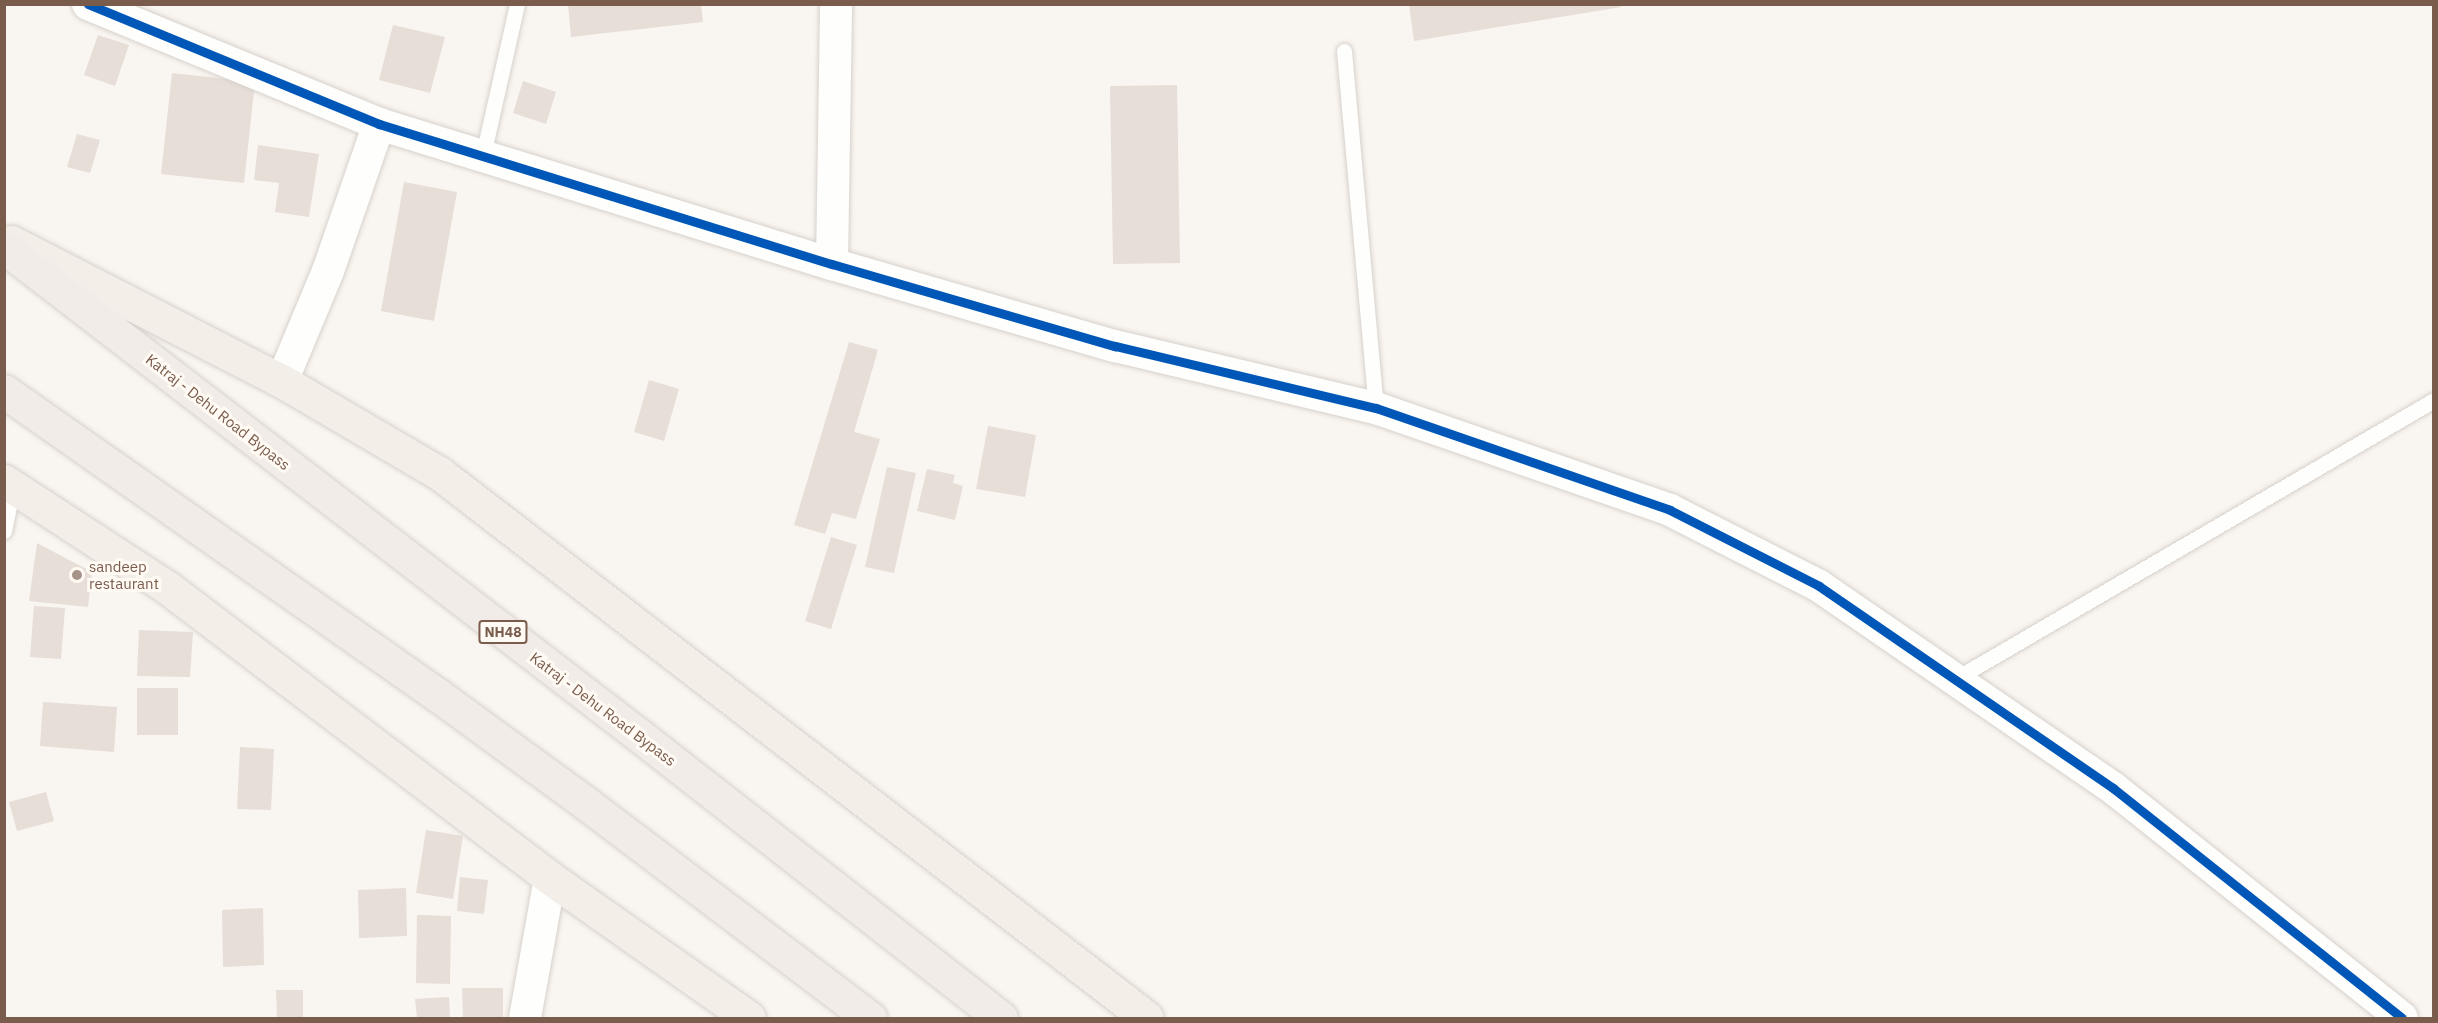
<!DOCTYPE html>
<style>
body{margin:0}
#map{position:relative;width:2438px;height:1023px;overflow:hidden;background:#f9f5f0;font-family:"IBM Plex Sans",sans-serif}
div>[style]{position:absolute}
.building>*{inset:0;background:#e6ded7}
.roads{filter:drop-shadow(0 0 2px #d7d1cb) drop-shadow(0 0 2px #d7d1cb)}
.service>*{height:15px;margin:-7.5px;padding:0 7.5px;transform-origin:7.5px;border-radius:7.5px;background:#fefefd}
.minor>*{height:32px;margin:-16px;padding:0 16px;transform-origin:16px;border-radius:16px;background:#fefefd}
.primary>*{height:33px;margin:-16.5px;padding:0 16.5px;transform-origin:16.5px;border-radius:16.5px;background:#f3eee8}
.trunk>*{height:33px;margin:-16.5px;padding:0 16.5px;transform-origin:16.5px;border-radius:16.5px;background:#f2ece8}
.cycleway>*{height:9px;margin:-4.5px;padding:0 4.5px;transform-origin:4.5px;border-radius:4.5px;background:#0057b8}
.dots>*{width:16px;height:16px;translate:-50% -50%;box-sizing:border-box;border:3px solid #fffaf3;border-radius:50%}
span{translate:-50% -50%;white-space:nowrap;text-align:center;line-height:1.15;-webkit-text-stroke:6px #fffaf3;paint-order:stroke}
.shield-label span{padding:2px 4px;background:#fffaf3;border:2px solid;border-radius:4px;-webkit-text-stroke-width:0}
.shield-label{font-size:14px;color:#7a5c4d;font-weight:700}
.street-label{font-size:15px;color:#7a5c4d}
.poi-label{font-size:15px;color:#7a5c4d}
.left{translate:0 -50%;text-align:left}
.frame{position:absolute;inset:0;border:6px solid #7a5c4d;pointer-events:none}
</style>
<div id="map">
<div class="building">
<i style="clip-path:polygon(568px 4px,701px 4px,703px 22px,571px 37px)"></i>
<i style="clip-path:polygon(1409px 4px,1620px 4px,1621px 7px,1414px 41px)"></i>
<i style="clip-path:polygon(393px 25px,445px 37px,430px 93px,379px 80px)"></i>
<i style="clip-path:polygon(98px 35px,129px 45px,115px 86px,84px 75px)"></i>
<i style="clip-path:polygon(172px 73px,255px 82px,244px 183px,161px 174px)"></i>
<i style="clip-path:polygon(523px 81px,556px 92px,546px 124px,513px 113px)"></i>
<i style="clip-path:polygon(1177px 85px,1180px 263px,1113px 264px,1110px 86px)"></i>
<i style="clip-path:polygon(77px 134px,100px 140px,90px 173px,67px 167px)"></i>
<i style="clip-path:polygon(258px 145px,319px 154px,309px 217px,275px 212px,279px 183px,254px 180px)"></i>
<i style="clip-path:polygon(404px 182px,457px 192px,434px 321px,381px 311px)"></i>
<i style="clip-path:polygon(849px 342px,878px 350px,854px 432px,880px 439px,856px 519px,832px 513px,825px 534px,794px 525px)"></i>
<i style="clip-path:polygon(649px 380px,679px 389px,664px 441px,634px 432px)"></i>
<i style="clip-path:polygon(988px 426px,1036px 435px,1025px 497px,976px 489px)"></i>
<i style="clip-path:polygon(887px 467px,916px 473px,894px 573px,865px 567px)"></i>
<i style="clip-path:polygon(927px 469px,955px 475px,953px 483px,963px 486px,955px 520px,917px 511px)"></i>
<i style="clip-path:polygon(831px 537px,857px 545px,831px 629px,805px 621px)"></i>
<i style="clip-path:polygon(37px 543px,92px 572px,88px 607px,29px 601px)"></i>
<i style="clip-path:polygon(34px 606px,65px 608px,61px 659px,30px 657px)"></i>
<i style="clip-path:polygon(139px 630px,193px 632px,190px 677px,137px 676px)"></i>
<i style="clip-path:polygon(137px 688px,178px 688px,178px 735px,137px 735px)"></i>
<i style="clip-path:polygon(43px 702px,117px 707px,114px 752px,40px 746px)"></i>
<i style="clip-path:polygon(240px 747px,274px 749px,271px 810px,237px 809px)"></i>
<i style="clip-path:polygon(46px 792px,54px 821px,17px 831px,9px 802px)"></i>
<i style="clip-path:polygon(426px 830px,463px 836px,453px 899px,416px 893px)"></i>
<i style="clip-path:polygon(460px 877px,488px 880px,484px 914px,457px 911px)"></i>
<i style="clip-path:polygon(406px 888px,407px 936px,359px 938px,358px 890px)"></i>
<i style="clip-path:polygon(263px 908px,264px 965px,223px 967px,222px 910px)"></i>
<i style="clip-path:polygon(417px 915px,451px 916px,450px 984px,416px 983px)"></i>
<i style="clip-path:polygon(462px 988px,503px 988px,503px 1018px,463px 1018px)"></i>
<i style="clip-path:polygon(276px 990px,303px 990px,303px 1018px,277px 1018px)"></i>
<i style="clip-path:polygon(449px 997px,450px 1018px,417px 1018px,415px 999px)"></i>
</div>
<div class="roads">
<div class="service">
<i style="left:1344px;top:51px;width:358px;rotate:84.9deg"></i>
<i style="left:483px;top:155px;width:155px;rotate:-77.3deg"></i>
<i style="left:4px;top:531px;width:45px;rotate:-78.4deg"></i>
<i style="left:1955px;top:679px;width:554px;rotate:-30.22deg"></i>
</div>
<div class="minor">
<i style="left:88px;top:4px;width:315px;rotate:22.4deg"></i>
<i style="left:379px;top:124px;width:474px;rotate:17.2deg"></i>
<i style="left:832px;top:264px;width:295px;rotate:16.2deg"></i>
<i style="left:1115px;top:346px;width:268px;rotate:13.4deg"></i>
<i style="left:1376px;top:408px;width:311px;rotate:19.1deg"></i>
<i style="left:1670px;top:510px;width:167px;rotate:27deg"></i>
<i style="left:1819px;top:586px;width:357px;rotate:34.5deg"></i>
<i style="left:2113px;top:788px;width:369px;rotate:38.5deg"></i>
<i style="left:832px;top:264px;width:260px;rotate:-89.1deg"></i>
<i style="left:282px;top:381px;width:119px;rotate:-67.3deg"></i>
<i style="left:328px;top:271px;width:156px;rotate:-70.9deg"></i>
<i style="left:525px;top:1018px;width:142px;rotate:-79.9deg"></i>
</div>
<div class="primary">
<i style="left:11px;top:242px;width:305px;rotate:27.2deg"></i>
<i style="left:282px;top:381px;width:182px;rotate:30.4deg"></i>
<i style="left:439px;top:473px;width:893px;rotate:37.59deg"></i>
<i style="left:4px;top:481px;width:196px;rotate:33.1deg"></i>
<i style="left:168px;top:588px;width:480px;rotate:37.2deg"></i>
<i style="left:550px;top:878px;width:243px;rotate:35.1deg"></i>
</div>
<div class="trunk">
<i style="left:4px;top:247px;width:802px;rotate:37.56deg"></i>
<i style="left:640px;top:736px;width:458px;rotate:38deg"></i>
<i style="left:4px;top:391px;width:531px;rotate:35.04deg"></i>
<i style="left:439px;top:696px;width:183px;rotate:36.1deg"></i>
<i style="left:587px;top:804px;width:355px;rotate:37.1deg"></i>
</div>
</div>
<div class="cycleway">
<i style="left:88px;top:4px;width:315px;rotate:22.4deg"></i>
<i style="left:379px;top:124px;width:474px;rotate:17.2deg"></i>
<i style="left:832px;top:264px;width:295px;rotate:16.2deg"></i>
<i style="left:1115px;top:346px;width:268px;rotate:13.4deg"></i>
<i style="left:1376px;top:408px;width:311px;rotate:19.1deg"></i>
<i style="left:1670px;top:510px;width:167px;rotate:27deg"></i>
<i style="left:1819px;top:586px;width:357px;rotate:34.5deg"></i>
<i style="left:2113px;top:788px;width:369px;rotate:38.5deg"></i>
</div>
<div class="dots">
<i style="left:77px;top:575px;background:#a69286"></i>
</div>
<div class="shield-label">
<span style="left:503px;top:632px">NH48</span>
</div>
<div class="street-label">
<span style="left:218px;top:412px;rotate:38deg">Katraj - Dehu Road Bypass</span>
<span style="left:603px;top:709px;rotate:37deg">Katraj - Dehu Road Bypass</span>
</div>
<div class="poi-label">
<span class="left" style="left:89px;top:575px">sandeep<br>restaurant</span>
</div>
<div class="frame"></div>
</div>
